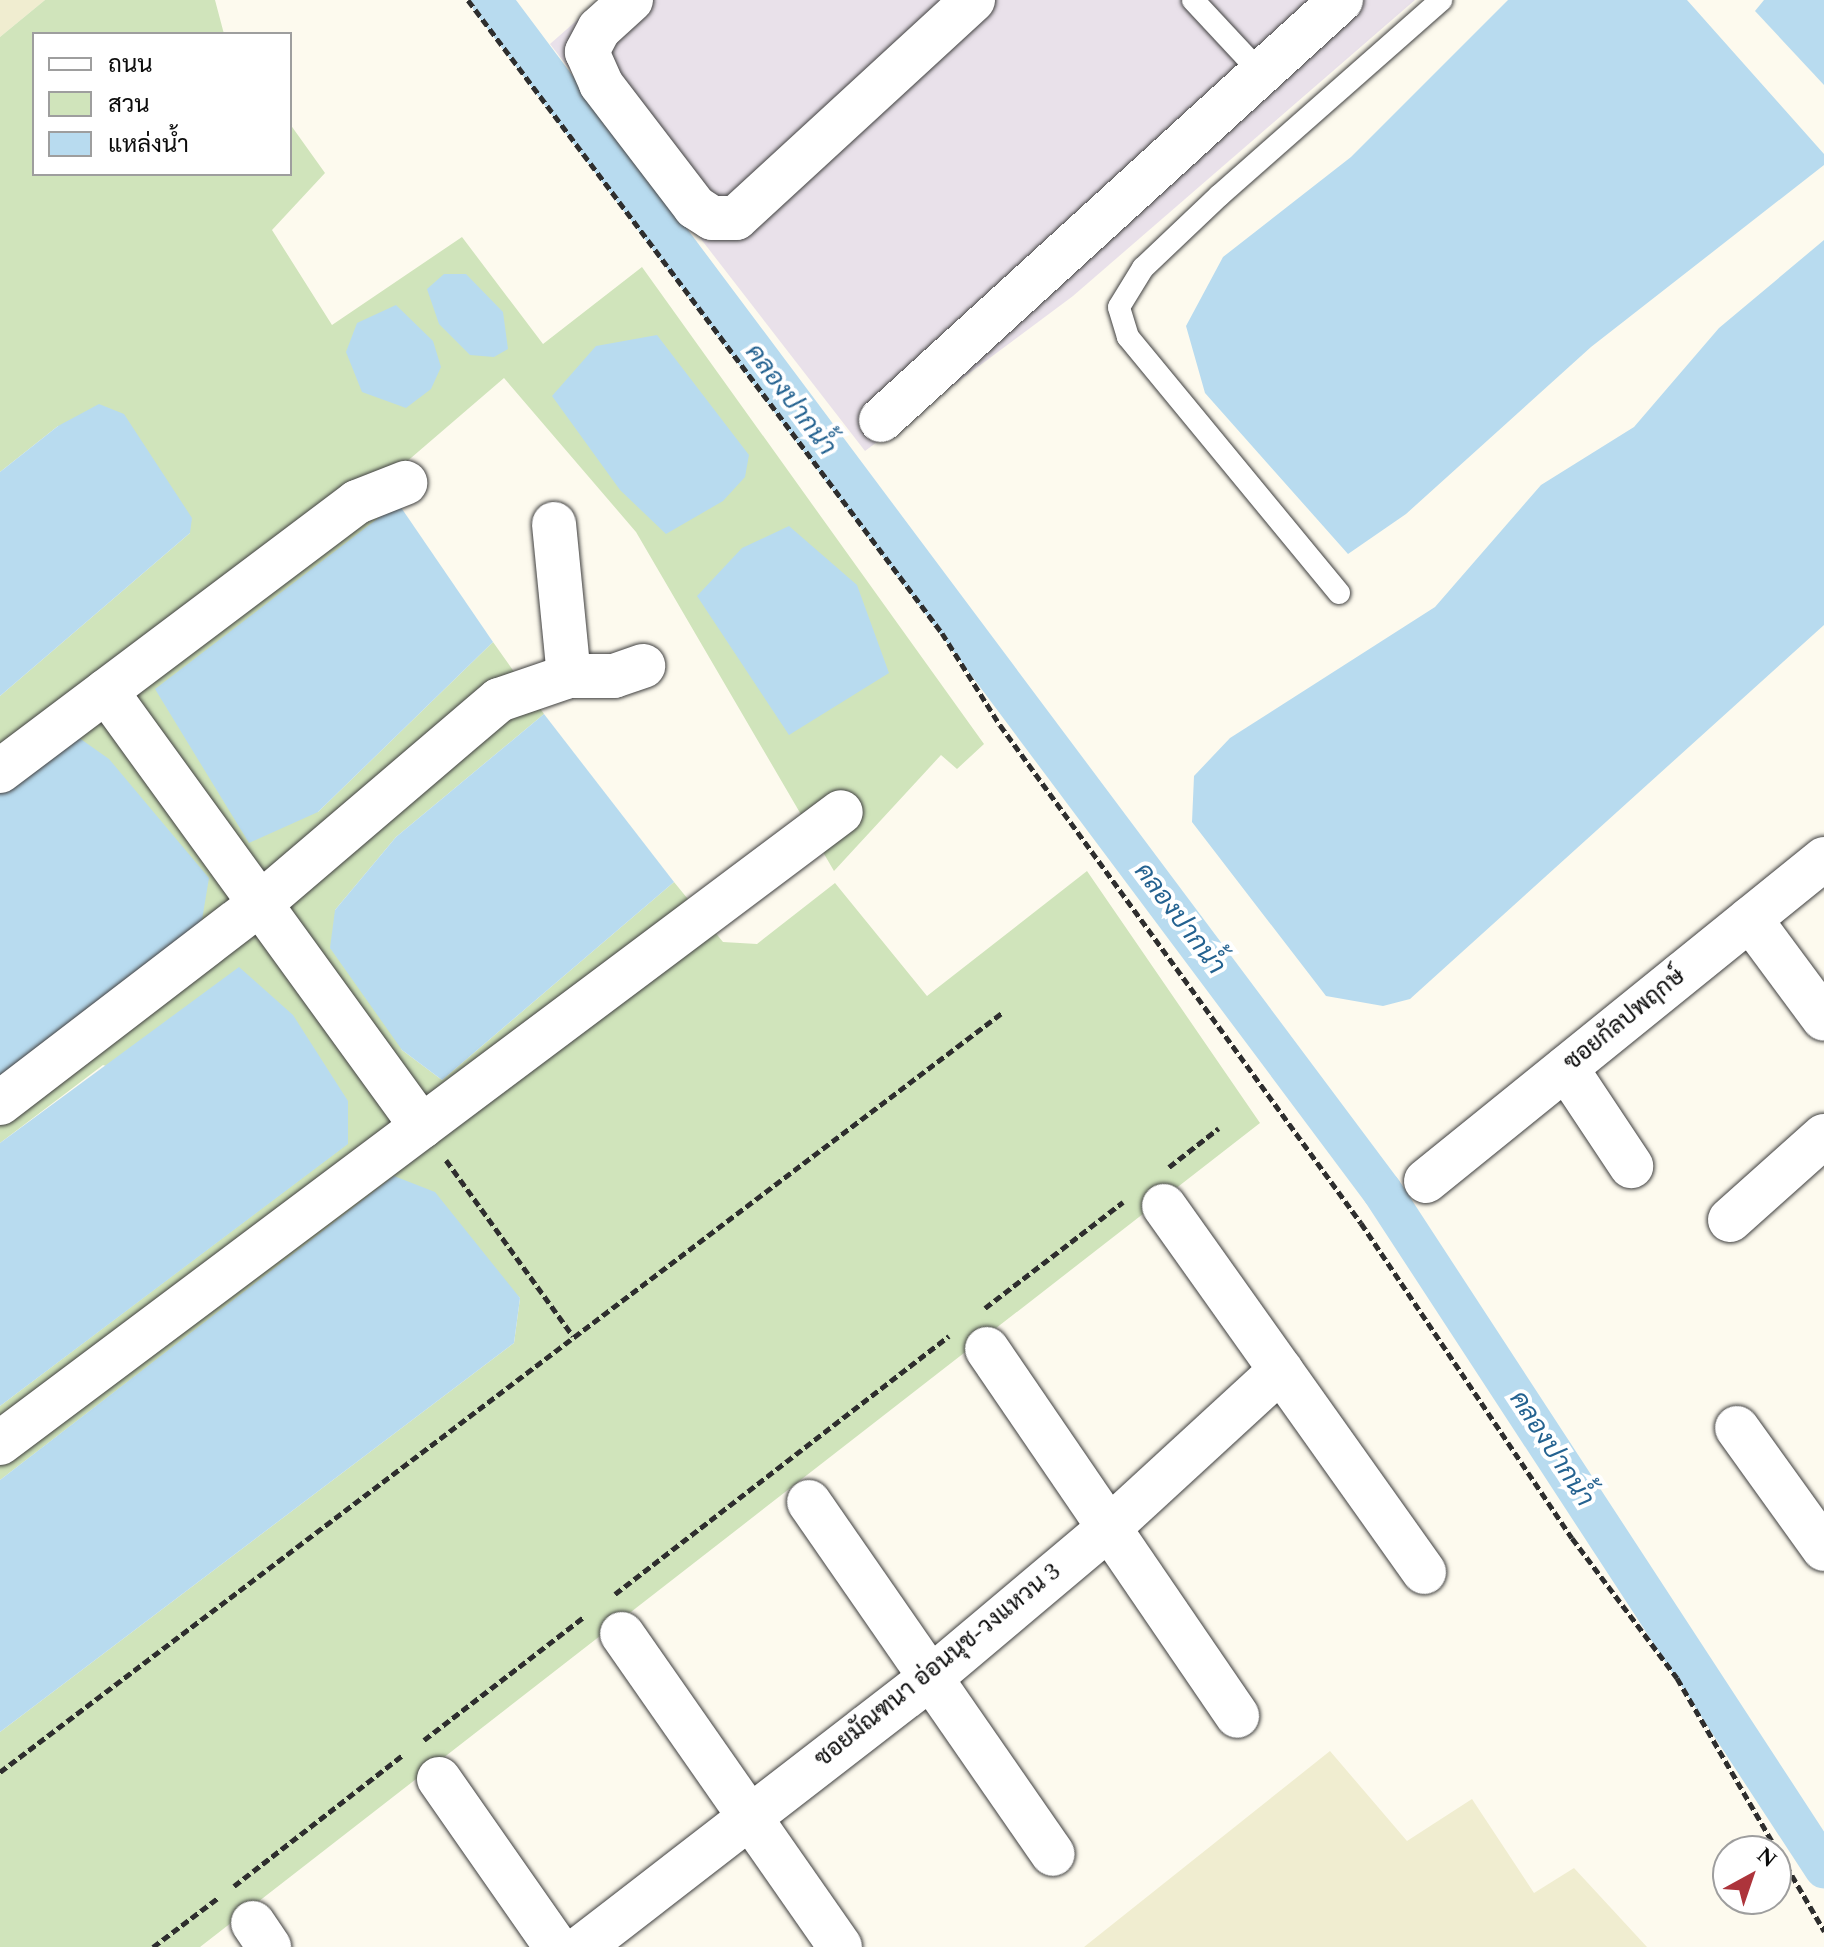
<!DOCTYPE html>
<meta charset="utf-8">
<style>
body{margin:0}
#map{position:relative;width:1824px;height:1947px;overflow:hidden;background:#fdfaee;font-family:Spectral,Sarabun,serif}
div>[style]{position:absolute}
.industrial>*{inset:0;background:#e9e1ea}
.farmland>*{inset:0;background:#f0edd0}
.green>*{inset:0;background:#d0e4bb}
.water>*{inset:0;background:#b8dbef}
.canal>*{height:40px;margin:-20px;padding:0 20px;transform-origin:20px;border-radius:20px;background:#b8dbef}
.path>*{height:5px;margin-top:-2.5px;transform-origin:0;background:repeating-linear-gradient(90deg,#2e2e2e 0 8px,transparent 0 12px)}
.roads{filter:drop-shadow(0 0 2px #3f3f3f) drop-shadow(0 0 2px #3f3f3f)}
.lane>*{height:22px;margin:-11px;padding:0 11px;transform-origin:11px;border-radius:11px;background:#fff}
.street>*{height:44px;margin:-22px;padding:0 22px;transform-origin:22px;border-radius:22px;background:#fff}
span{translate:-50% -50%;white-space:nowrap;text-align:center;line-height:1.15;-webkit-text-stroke:8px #fff;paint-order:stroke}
.street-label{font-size:24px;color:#0c0c0c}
.water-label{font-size:26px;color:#246290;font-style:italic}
.legend{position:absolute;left:32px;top:32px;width:260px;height:144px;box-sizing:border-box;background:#fff;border:2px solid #9e9e9e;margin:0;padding:10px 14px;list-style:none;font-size:24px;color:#0c0c0c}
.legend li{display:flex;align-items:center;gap:16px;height:40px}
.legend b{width:40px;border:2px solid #9e9e9e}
.north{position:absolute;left:1712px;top:1835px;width:80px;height:80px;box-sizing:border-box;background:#fff;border:2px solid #9e9e9e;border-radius:50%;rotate:40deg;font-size:22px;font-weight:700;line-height:32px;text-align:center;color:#0c0c0c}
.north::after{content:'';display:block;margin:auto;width:28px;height:36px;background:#ad343b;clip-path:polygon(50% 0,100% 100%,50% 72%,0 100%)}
</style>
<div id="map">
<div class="industrial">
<i style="clip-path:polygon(600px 0,1415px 0,1073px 296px,865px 451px,550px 44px)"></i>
</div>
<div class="farmland">
<i style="clip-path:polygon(0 0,45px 0,0 37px)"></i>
<i style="clip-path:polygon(1330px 1751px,1407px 1841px,1472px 1799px,1534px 1893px,1574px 1868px,1647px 1947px,1084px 1947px)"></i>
</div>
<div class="green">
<i style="clip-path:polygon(45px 0,215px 0,224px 34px,34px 34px,34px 174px,290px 174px,290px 124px,325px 173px,272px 230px,332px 325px,462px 237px,543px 344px,642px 267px,984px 744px,957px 769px,941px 755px,834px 871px,636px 532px,504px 378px,383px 482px,398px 503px,318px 812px,493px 642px,544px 714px,396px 837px,335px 910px,402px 1050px,442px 1080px,674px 882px,723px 942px,757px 944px,835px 883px,927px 996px,1087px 871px,1260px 1123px,200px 1947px,0 1947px,0 1732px,514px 1343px,520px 1298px,394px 1177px,0 1480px,0 1406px,347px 1144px,103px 1065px,0 1143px,0 1081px,75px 735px,0 793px,0 696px,190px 533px,58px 426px,0 472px,0 37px)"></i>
</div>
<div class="water">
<i style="clip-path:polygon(1508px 0,1687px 0,1824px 154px,1824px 165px,1591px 347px,1406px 514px,1348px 554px,1205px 393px,1186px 326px,1223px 257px,1351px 157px)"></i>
<i style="clip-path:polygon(1764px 0,1824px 0,1824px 85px,1755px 11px)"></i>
<i style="clip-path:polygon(1824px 240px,1824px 625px,1410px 999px,1383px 1006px,1326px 996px,1192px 822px,1194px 776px,1230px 738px,1435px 607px,1541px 485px,1634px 427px,1719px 328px)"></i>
<i style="clip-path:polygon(444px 274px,466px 274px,503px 312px,508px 349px,494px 357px,470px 355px,439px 324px,427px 289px)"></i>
<i style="clip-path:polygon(396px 305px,433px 341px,441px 367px,431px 389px,406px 408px,362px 392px,346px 352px,357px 323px)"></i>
<i style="clip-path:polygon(657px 335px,749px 455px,745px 477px,723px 501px,666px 534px,620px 490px,552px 396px,596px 346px)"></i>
<i style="clip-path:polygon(99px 404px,124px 414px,192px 518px,190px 533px,0 696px,0 472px,58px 426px)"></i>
<i style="clip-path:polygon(398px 503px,493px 642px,318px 812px,249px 843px,155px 689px)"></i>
<i style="clip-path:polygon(789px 526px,857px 585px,889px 673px,789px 735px,697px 596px,742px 548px)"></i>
<i style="clip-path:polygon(544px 714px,674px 882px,442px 1080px,402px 1050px,330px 948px,335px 910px,396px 837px)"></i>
<i style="clip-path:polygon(75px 735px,109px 759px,209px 878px,201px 926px,0 1081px,0 793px)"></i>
<i style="clip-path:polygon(239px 967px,293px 1015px,348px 1101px,348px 1144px,0 1406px,0 1143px)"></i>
<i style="clip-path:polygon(394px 1176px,435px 1192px,520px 1298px,514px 1343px,0 1732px,0 1480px)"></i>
</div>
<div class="canal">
<i style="left:491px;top:0;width:1487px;rotate:53.2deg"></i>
<i style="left:1382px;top:1191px;width:809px;rotate:56.86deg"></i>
</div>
<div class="path">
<i style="left:468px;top:0;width:791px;rotate:53.17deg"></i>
<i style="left:942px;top:633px;width:109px;rotate:57.8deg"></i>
<i style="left:1000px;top:725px;width:615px;rotate:54.06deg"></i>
<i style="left:1361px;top:1223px;width:379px;rotate:56.2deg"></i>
<i style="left:1572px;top:1538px;width:175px;rotate:53.1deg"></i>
<i style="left:1677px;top:1678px;width:293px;rotate:59.8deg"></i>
<i style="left:446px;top:1160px;width:217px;rotate:54.2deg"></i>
<i style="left:1169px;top:1167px;width:63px;rotate:-38deg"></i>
<i style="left:985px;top:1308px;width:174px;rotate:-37.5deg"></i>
<i style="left:615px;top:1594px;width:422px;rotate:-37.7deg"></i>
<i style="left:424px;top:1740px;width:202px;rotate:-37.6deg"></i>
<i style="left:0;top:1772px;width:1258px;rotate:-37.15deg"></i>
<i style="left:234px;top:1886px;width:214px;rotate:-37.8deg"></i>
<i style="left:153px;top:1947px;width:83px;rotate:-37.1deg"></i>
</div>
<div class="roads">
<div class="lane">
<i style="left:1193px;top:0;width:100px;rotate:47deg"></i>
<i style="left:1339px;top:593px;width:332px;rotate:-129.5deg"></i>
<i style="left:1128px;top:337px;width:31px;rotate:-107deg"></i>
<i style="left:1119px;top:307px;width:46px;rotate:-58.4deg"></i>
<i style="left:1143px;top:268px;width:106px;rotate:-43.5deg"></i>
<i style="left:1220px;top:195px;width:295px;rotate:-41.4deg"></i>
</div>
<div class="street">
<i style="left:631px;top:0;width:43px;rotate:137.8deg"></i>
<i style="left:599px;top:29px;width:26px;rotate:118deg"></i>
<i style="left:587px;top:52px;width:35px;rotate:66deg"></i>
<i style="left:601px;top:84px;width:155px;rotate:52.6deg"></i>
<i style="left:695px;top:207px;width:20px;rotate:33deg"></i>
<i style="left:712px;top:218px;width:24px"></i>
<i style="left:736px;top:218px;width:322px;rotate:-42.6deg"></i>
<i style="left:881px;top:420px;width:623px;rotate:-42.4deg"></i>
<i style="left:554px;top:524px;width:153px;rotate:84.4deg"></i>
<i style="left:106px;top:691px;width:538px;rotate:54.07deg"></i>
<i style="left:0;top:771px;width:447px;rotate:-37deg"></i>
<i style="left:357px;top:502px;width:52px;rotate:-21.6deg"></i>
<i style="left:1750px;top:919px;width:124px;rotate:53.5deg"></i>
<i style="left:1566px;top:1068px;width:118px;rotate:56.4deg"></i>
<i style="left:0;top:1103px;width:337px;rotate:-37.5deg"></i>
<i style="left:267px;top:898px;width:305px;rotate:-40.5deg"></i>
<i style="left:499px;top:700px;width:74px;rotate:-18.9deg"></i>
<i style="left:569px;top:676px;width:45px"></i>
<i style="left:614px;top:676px;width:31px;rotate:-19deg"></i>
<i style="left:1426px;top:1181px;width:512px;rotate:-38.97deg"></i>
<i style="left:1164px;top:1206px;width:449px;rotate:54.6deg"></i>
<i style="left:1730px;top:1220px;width:126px;rotate:-41.8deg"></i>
<i style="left:987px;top:1349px;width:444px;rotate:55.7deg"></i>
<i style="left:1737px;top:1428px;width:149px;rotate:54.3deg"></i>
<i style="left:0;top:1443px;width:1051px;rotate:-36.88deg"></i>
<i style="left:809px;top:1502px;width:428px;rotate:55.3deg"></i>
<i style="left:622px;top:1634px;width:381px;rotate:55.1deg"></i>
<i style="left:439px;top:1779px;width:205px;rotate:55.1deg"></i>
<i style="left:253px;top:1923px;width:29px;rotate:56deg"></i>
<i style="left:582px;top:1947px;width:443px;rotate:-37.7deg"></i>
<i style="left:933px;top:1676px;width:231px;rotate:-40.1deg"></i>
<i style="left:1110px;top:1527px;width:232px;rotate:-42.6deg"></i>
</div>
</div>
<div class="street-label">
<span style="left:1625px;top:1020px;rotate:-39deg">ซอยกัลปพฤกษ์</span>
<span style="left:938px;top:1666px;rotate:-39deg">ซอยมัณฑนา อ่อนนุช-วงแหวน 3</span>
</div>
<div class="water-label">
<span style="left:790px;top:400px;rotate:53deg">คลองปากน้ำ</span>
<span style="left:1179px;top:919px;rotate:53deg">คลองปากน้ำ</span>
<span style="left:1551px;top:1449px;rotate:57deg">คลองปากน้ำ</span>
</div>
<ul class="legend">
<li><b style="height:10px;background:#fff"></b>ถนน</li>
<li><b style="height:22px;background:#d0e4bb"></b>สวน</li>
<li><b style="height:22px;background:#b8dbef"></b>แหล่งน้ำ</li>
</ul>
<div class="north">N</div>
</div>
